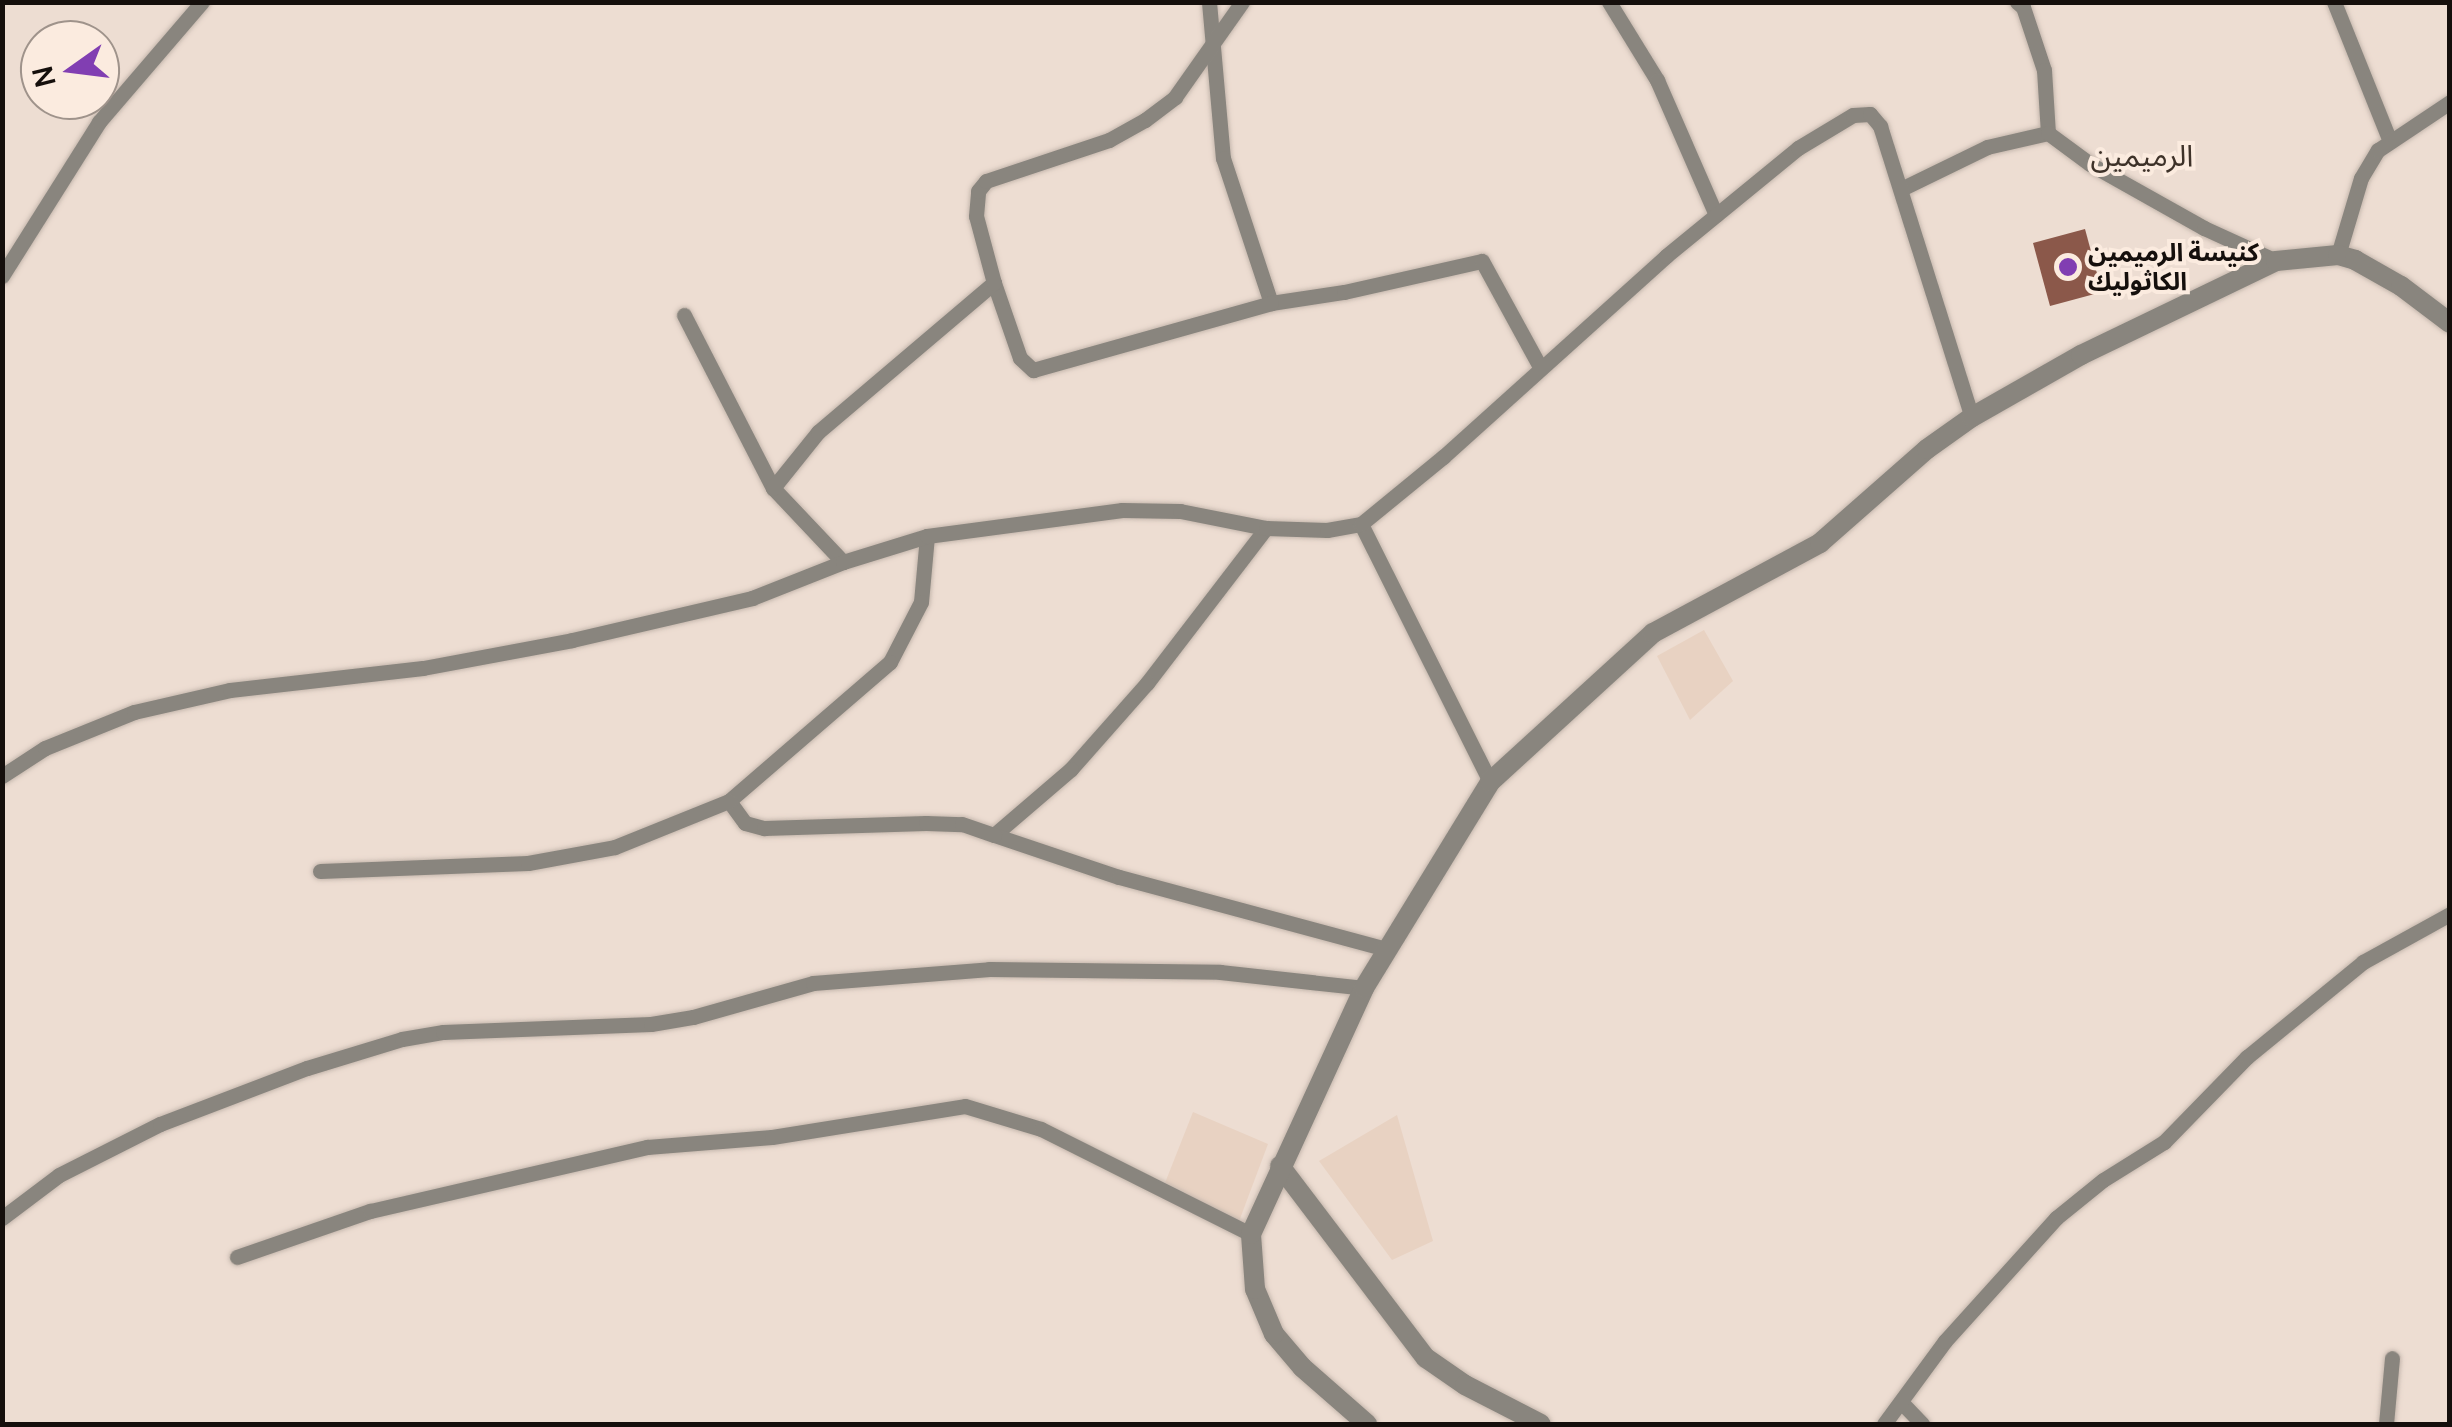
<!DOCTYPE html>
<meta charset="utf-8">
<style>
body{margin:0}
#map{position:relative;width:2452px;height:1427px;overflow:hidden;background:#edddd2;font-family:Manrope,"Noto Sans Arabic",sans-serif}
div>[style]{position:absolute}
.built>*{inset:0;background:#e8d2c2}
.building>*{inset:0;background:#8b584a}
.roads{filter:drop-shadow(0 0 2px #c6b8ae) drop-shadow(0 0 2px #c6b8ae)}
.minor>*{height:15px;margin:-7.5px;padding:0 7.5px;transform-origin:7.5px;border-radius:7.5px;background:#89857e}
.tertiary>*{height:20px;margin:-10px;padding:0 10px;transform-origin:10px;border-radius:10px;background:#89857e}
.dots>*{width:28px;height:28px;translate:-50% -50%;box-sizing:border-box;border:5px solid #fbebdf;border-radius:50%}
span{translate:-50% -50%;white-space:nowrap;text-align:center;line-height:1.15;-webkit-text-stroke:8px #fbebdf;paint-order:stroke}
.poi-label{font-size:25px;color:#150f0c;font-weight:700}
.left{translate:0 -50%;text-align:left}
.quarter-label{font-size:30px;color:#3e3229}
.frame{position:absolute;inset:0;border:5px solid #150f0c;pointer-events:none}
.north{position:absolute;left:20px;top:20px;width:100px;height:100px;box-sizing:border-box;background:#fbebdf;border:2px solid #9f938b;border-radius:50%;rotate:256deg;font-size:28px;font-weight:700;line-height:40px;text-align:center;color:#150f0c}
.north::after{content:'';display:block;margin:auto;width:35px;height:45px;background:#813eb2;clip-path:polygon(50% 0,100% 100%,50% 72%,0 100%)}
</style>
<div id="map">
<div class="built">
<i style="clip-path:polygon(1704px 630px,1733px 681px,1690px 720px,1657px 656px)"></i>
<i style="clip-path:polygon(1193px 1112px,1268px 1144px,1238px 1224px,1163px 1188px)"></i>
<i style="clip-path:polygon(1397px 1115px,1433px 1241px,1392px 1260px,1319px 1161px)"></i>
</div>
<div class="building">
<i style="clip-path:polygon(2085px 229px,2102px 292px,2050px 306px,2033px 243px)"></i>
</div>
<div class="roads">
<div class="minor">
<i style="left:1209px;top:2px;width:157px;rotate:84.9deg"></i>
<i style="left:1223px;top:158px;width:153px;rotate:71.7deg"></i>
<i style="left:1271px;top:303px;width:74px;rotate:-8.6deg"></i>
<i style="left:1344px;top:292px;width:141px;rotate:-12.7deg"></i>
<i style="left:1482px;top:261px;width:121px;rotate:61.3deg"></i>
<i style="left:1609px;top:2px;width:92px;rotate:58.4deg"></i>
<i style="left:1657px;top:80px;width:147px;rotate:66.4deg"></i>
<i style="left:2017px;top:2px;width:8px;rotate:40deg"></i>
<i style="left:2023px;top:7px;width:66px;rotate:71.6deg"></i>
<i style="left:2044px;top:70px;width:63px;rotate:86.4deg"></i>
<i style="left:2334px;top:2px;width:150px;rotate:68.1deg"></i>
<i style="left:1901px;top:189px;width:96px;rotate:-26deg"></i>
<i style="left:1987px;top:147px;width:63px;rotate:-12.9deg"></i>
<i style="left:2048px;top:133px;width:52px;rotate:36.4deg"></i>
<i style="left:2090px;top:164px;width:131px;rotate:29.3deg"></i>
<i style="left:2204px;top:228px;width:79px;rotate:24.6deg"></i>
<i style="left:2338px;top:255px;width:80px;rotate:-73.4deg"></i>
<i style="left:2361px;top:178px;width:33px;rotate:-59deg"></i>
<i style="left:2378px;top:150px;width:87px;rotate:-33.7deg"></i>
<i style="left:2px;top:276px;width:182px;rotate:-57.8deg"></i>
<i style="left:99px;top:122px;width:158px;rotate:-49.4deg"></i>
<i style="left:994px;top:283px;width:79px;rotate:70.9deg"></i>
<i style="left:1020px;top:358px;width:18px;rotate:43deg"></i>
<i style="left:1033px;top:370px;width:247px;rotate:-15.7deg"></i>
<i style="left:684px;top:315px;width:195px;rotate:62.8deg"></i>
<i style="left:1361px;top:524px;width:288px;rotate:63.4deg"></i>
<i style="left:1266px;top:528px;width:195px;rotate:127.5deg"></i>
<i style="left:1147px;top:683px;width:115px;rotate:131.5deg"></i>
<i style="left:1071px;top:769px;width:101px;rotate:139.4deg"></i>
<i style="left:994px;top:835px;width:132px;rotate:18.6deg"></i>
<i style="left:1119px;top:877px;width:276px;rotate:15.1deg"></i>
<i style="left:927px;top:536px;width:66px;rotate:95.2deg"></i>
<i style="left:921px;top:602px;width:68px;rotate:117.3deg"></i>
<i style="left:890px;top:662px;width:213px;rotate:139.2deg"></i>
<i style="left:729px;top:801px;width:27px;rotate:54deg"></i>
<i style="left:745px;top:823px;width:20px;rotate:15deg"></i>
<i style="left:764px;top:828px;width:162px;rotate:-1.8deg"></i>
<i style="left:926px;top:823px;width:36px;rotate:2deg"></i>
<i style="left:962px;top:824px;width:34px;rotate:19deg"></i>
<i style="left:843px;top:562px;width:102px;rotate:-133.4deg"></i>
<i style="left:773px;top:488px;width:72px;rotate:-51.2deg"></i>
<i style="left:818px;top:432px;width:231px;rotate:-40.3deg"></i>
<i style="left:994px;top:283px;width:69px;rotate:-105deg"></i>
<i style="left:976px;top:216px;width:25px;rotate:-85deg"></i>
<i style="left:978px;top:191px;width:13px;rotate:-51deg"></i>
<i style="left:986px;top:181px;width:130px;rotate:-18.4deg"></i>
<i style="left:1109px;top:140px;width:41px;rotate:-29.1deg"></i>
<i style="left:1145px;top:120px;width:38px;rotate:-37deg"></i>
<i style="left:1175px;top:97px;width:116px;rotate:-54.8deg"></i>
<i style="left:2px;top:776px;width:51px;rotate:-33.1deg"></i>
<i style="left:45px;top:748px;width:96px;rotate:-22deg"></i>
<i style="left:134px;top:712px;width:98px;rotate:-12.9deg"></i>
<i style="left:230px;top:690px;width:194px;rotate:-6.5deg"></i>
<i style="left:423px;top:668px;width:152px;rotate:-10.6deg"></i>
<i style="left:572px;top:640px;width:185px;rotate:-13.1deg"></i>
<i style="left:752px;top:598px;width:98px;rotate:-21.6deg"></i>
<i style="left:843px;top:562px;width:88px;rotate:-17.2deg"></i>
<i style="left:927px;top:536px;width:197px;rotate:-7.6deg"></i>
<i style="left:1122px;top:510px;width:58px;rotate:1deg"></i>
<i style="left:1180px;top:511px;width:88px;rotate:11.2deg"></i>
<i style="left:1266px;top:528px;width:61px;rotate:1.9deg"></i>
<i style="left:1327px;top:530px;width:35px;rotate:-10deg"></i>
<i style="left:1361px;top:524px;width:106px;rotate:-39.3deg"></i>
<i style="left:1443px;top:457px;width:300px;rotate:-42deg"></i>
<i style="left:1666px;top:256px;width:171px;rotate:-39.3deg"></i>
<i style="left:1798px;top:148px;width:64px;rotate:-31deg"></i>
<i style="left:1853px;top:115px;width:17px;rotate:-3deg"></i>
<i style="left:1870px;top:114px;width:16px;rotate:50deg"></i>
<i style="left:1880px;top:126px;width:305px;rotate:72.5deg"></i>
<i style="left:320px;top:871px;width:208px;rotate:-2.2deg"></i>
<i style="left:528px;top:863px;width:88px;rotate:-10.4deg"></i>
<i style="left:615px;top:847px;width:123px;rotate:-22deg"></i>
<i style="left:2px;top:1218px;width:71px;rotate:-37deg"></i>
<i style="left:59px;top:1175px;width:113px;rotate:-26.8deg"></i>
<i style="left:160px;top:1124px;width:157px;rotate:-20.9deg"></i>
<i style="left:307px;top:1068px;width:99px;rotate:-17deg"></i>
<i style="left:402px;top:1039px;width:42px;rotate:-9.7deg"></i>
<i style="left:443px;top:1032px;width:208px;rotate:-2.2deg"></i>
<i style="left:651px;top:1024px;width:43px;rotate:-9.5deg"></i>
<i style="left:693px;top:1017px;width:125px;rotate:-15.8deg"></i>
<i style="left:813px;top:983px;width:177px;rotate:-4.5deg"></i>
<i style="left:989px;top:969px;width:231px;rotate:0.7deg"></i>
<i style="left:1220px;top:972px;width:145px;rotate:6.3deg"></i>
<i style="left:237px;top:1257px;width:141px;rotate:-19.1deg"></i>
<i style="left:370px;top:1211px;width:284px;rotate:-13deg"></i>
<i style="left:647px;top:1147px;width:125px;rotate:-4.6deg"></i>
<i style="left:772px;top:1137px;width:195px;rotate:-9.1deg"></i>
<i style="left:965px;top:1106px;width:79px;rotate:16.8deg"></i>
<i style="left:1041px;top:1129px;width:235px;rotate:26.6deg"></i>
<i style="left:1902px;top:1403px;width:29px;rotate:46deg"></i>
<i style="left:1884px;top:1424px;width:103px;rotate:-53.7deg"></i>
<i style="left:1945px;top:1341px;width:166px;rotate:-47.9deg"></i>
<i style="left:2056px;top:1218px;width:60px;rotate:-39deg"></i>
<i style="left:2103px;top:1180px;width:72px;rotate:-31.9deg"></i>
<i style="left:2164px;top:1142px;width:119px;rotate:-45.7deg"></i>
<i style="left:2247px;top:1057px;width:150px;rotate:-39.3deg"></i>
<i style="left:2363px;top:962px;width:99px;rotate:-28.9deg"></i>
<i style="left:2386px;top:1424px;width:66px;rotate:-84.8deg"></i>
</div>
<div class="tertiary">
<i style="left:1280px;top:1166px;width:241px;rotate:52.8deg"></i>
<i style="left:1426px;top:1358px;width:47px;rotate:34.7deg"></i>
<i style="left:1465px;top:1385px;width:85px;rotate:27.2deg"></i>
<i style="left:1367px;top:1424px;width:86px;rotate:-138.8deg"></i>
<i style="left:1302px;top:1367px;width:43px;rotate:-130.3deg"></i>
<i style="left:1274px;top:1334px;width:49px;rotate:-112.9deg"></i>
<i style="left:1255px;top:1289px;width:55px;rotate:-94.2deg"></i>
<i style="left:1251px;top:1234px;width:271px;rotate:-65.3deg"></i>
<i style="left:1364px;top:988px;width:241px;rotate:-58.5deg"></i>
<i style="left:1490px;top:782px;width:221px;rotate:-42.4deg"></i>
<i style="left:1653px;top:633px;width:190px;rotate:-28.3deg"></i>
<i style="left:1820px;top:543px;width:142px;rotate:-41.3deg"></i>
<i style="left:1927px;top:449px;width:55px;rotate:-35.4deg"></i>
<i style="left:1972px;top:417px;width:125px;rotate:-29.6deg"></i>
<i style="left:2081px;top:355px;width:216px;rotate:-25.7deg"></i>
<i style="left:2276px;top:261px;width:62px;rotate:-5.5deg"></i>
<i style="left:2338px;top:255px;width:18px;rotate:16deg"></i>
<i style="left:2355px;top:260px;width:53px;rotate:29.5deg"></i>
<i style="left:2401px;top:286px;width:61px;rotate:37.1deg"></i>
</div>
</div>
<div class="dots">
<i style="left:2068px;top:267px;background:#813eb2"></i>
</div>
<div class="poi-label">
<span class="left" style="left:2088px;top:267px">كنيسة الرميمين<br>الكاثوليك</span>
</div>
<div class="quarter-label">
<span style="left:2142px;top:155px">الرميمين</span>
</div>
<div class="frame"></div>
<div class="north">N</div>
</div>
